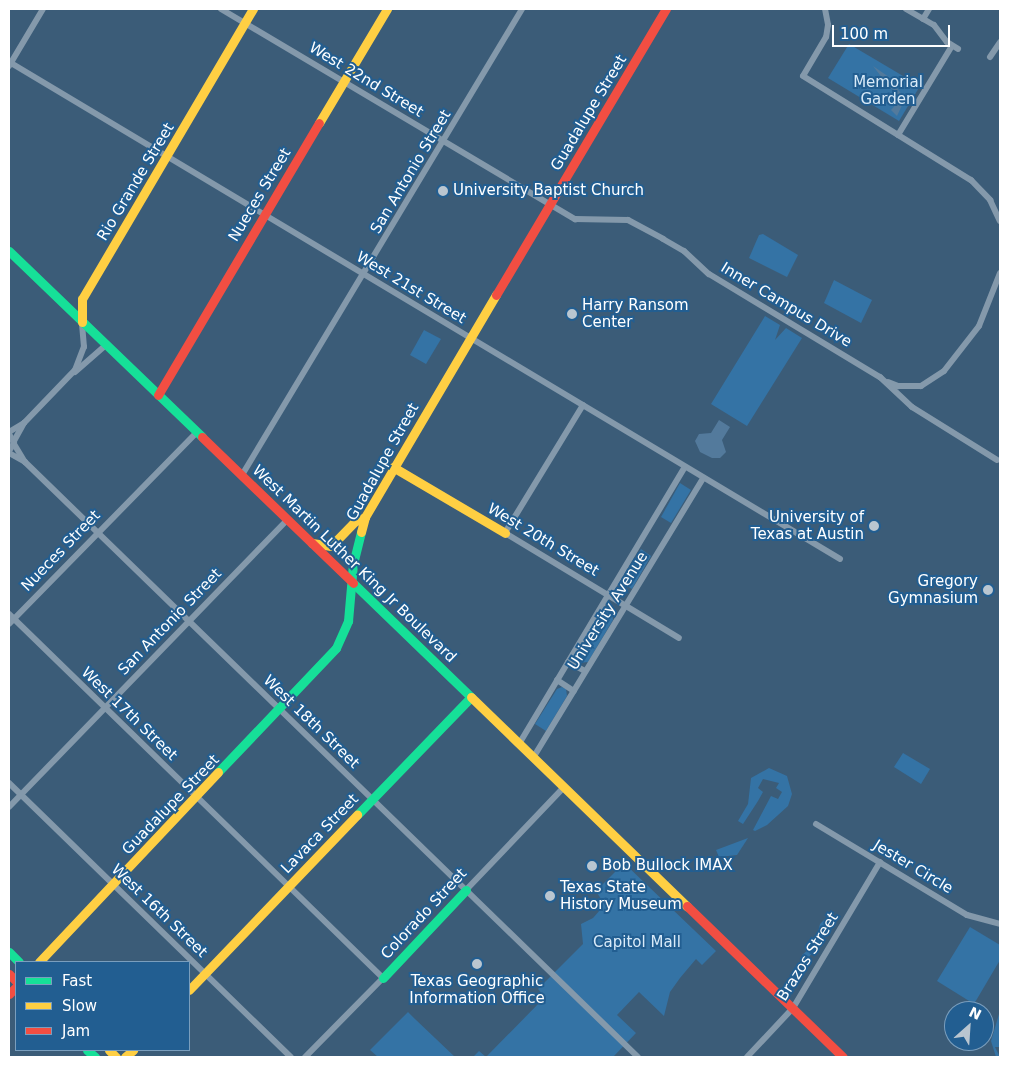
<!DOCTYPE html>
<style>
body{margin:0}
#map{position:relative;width:1009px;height:1066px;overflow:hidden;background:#3b5c78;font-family:"DejaVu Sans",sans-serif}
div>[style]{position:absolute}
.green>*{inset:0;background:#3473a5}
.water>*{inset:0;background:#537a9c}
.street>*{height:6px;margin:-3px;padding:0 3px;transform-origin:3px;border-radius:3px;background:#8499ab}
.fast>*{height:9px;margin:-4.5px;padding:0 4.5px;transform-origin:4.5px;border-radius:4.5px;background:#16e098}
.slow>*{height:9px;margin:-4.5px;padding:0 4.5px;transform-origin:4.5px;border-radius:4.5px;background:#ffcf43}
.jam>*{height:9px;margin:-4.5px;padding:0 4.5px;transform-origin:4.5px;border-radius:4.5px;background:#f24e42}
.dots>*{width:14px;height:14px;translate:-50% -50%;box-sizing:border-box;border:2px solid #225e91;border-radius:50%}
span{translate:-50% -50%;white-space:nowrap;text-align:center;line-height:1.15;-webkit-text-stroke:4px #225e91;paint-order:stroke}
.street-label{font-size:15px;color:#fff}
.park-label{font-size:15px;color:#d9ebf9}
.poi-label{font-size:15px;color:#fff}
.left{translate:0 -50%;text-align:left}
.right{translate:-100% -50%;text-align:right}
.frame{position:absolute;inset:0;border:10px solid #fff;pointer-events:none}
.legend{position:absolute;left:15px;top:961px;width:175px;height:90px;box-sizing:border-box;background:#225e91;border:1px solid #7a9ebd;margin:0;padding:6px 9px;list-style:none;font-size:15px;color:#fff}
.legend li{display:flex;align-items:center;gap:10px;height:25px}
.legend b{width:25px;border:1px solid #7a9ebd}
.north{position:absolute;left:944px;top:1001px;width:50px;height:50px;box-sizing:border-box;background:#225e91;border:1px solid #7a9ebd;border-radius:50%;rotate:26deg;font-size:14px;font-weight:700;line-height:20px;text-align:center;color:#fff}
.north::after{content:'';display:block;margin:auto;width:18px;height:22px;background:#bac6d0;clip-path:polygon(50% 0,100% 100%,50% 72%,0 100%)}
.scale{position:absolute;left:832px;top:25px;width:118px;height:22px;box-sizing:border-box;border:2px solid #fff;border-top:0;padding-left:6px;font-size:15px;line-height:18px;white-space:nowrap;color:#fff;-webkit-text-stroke:4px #225e91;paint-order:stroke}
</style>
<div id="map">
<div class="green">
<i style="clip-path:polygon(849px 44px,920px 86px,899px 121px,828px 78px)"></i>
<i style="clip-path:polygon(763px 234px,798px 255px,787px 277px,749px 258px,759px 235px)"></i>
<i style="clip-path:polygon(834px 280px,872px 300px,861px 323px,824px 303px)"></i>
<i style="clip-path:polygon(765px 316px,780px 325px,775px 340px,786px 328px,802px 338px,747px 426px,711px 404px)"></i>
<i style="clip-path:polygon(424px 330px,441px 339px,426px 364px,410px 355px)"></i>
<i style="clip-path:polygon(680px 483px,691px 490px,671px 523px,661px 517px)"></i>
<i style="clip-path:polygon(641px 549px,651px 556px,632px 589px,621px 582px)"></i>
<i style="clip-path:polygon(605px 612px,612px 613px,613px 620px,588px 662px,579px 663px,577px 655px)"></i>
<i style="clip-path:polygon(562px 687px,566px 689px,567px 696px,546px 731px,535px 724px,557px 689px)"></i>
<i style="clip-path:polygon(903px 753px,930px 769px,921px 784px,894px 767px)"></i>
<i style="clip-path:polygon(769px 768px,787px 776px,792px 794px,788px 806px,767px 825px,755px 831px,753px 830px,771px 796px,778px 799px,782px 792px,776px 788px,779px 783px,763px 779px,758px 788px,763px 792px,758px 801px,743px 824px,738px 821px,748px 804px,751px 778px)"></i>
<i style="clip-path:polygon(748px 838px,737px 855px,719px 857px,716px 850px)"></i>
<i style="clip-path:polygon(624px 863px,716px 951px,702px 965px,696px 959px,680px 978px,670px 992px,664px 1016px,639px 992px,617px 1015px,636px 1033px,614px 1056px,473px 1057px,479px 1051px,486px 1057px,545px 997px,538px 989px,583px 944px,581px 924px,593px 918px,600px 910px,601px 899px,596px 891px)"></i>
<i style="clip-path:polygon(825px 919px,829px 920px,823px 939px,809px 957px,802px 955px,815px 944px,820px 924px)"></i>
<i style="clip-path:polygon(970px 927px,1000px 945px,1000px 960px,974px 1004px,937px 981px)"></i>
<i style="clip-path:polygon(1000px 998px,1000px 1047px,995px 1047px,1000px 1057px,996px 1057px,991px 1041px,999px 1014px)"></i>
<i style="clip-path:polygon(408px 1012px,415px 1019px,455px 1057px,378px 1057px,370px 1050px)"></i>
</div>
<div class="water">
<i style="clip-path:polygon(873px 66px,889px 77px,905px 99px,897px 116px,891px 110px,899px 101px,896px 91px,890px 88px)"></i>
<i style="clip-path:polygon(719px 420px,730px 427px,722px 440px,726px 452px,720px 458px,712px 458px,700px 452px,695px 441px,699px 434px,711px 433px)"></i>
</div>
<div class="street">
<i style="left:221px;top:9px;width:412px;rotate:30.7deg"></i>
<i style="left:575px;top:219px;width:53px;rotate:1.1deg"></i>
<i style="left:628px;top:220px;width:40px;rotate:28deg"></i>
<i style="left:663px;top:239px;width:24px;rotate:30deg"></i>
<i style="left:684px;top:251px;width:34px;rotate:43deg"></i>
<i style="left:709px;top:274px;width:200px;rotate:31.1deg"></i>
<i style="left:880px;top:377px;width:44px;rotate:43.2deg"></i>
<i style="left:912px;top:407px;width:100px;rotate:31.9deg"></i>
<i style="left:825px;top:9px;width:16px;rotate:79deg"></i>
<i style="left:828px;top:25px;width:12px;rotate:99deg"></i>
<i style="left:826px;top:37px;width:45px;rotate:120.5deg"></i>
<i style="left:803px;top:76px;width:198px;rotate:31.8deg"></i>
<i style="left:971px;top:180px;width:28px;rotate:46deg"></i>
<i style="left:990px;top:200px;width:23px;rotate:65deg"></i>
<i style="left:906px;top:9px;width:32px;rotate:30deg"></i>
<i style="left:934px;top:25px;width:21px;rotate:53deg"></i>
<i style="left:947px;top:42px;width:13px;rotate:32deg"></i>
<i style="left:923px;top:19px;width:12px;rotate:-59deg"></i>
<i style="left:990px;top:57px;width:18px;rotate:-56deg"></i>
<i style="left:11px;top:63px;width:966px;rotate:30.89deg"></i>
<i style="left:9px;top:66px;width:66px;rotate:-59.2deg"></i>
<i style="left:898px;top:135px;width:104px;rotate:-58.8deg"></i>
<i style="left:75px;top:372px;width:41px;rotate:-41.1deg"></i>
<i style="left:888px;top:382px;width:11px;rotate:22deg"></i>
<i style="left:898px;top:386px;width:23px"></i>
<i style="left:921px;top:386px;width:27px;rotate:-33deg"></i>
<i style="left:944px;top:371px;width:57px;rotate:-52.1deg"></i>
<i style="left:979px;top:326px;width:57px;rotate:-68.4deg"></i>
<i style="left:583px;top:405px;width:150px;rotate:121.4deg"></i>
<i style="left:505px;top:533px;width:203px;rotate:31.1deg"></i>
<i style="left:9px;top:432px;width:17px;rotate:-31deg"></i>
<i style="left:24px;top:423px;width:74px;rotate:-46.1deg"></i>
<i style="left:75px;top:370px;width:25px;rotate:-69deg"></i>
<i style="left:84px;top:347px;width:25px;rotate:-95deg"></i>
<i style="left:9px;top:434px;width:10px;rotate:61deg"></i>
<i style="left:14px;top:443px;width:9px;rotate:122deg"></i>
<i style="left:14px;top:441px;width:21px;rotate:-61deg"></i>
<i style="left:14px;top:444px;width:21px;rotate:59deg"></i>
<i style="left:9px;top:453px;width:18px;rotate:29deg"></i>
<i style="left:25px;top:462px;width:854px;rotate:44.15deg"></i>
<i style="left:242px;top:475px;width:544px;rotate:-59deg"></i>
<i style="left:9px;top:614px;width:522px;rotate:44.22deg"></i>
<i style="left:383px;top:978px;width:111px;rotate:134.6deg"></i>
<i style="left:9px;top:624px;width:269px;rotate:-45.6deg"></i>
<i style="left:568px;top:662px;width:19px;rotate:28deg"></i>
<i style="left:557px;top:680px;width:20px;rotate:33deg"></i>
<i style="left:519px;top:744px;width:323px;rotate:-59.1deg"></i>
<i style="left:533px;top:758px;width:328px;rotate:-58.7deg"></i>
<i style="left:9px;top:783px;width:393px;rotate:44.2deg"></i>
<i style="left:9px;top:807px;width:401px;rotate:-45.9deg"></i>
<i style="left:816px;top:824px;width:176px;rotate:31.1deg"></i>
<i style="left:967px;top:915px;width:34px;rotate:15deg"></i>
<i style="left:466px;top:890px;width:141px;rotate:-46.4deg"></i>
<i style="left:747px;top:1057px;width:67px;rotate:-46.8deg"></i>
<i style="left:793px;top:1008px;width:170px;rotate:-59.2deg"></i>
</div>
<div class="fast">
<i style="left:9px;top:251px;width:268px;rotate:43.9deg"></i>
<i style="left:353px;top:583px;width:164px;rotate:44deg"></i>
<i style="left:471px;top:697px;width:164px;rotate:134deg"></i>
<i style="left:218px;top:772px;width:171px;rotate:-46.4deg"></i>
<i style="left:336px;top:648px;width:30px;rotate:-66deg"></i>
<i style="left:348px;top:621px;width:57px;rotate:-85deg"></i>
<i style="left:353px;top:564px;width:33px;rotate:-76deg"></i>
<i style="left:9px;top:952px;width:14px;rotate:45deg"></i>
<i style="left:383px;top:978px;width:121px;rotate:-46.7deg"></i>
<i style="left:87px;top:1050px;width:11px;rotate:41deg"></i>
</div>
<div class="slow">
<i style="left:319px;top:123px;width:133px;rotate:-59.2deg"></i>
<i style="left:82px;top:322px;width:23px;rotate:-90deg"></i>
<i style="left:82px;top:299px;width:337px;rotate:-59.5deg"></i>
<i style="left:393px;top:467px;width:130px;rotate:30.5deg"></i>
<i style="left:361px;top:532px;width:16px;rotate:-75deg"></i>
<i style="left:365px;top:517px;width:258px;rotate:-59.5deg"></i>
<i style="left:312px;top:543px;width:19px;rotate:9deg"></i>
<i style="left:331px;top:546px;width:33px;rotate:-46deg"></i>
<i style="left:354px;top:522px;width:12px;rotate:-24deg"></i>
<i style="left:471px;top:697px;width:301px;rotate:44.1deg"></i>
<i style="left:39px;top:962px;width:261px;rotate:-46.7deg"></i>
<i style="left:189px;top:990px;width:243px;rotate:-46.2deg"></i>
<i style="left:109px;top:1050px;width:10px;rotate:45deg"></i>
<i style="left:125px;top:1057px;width:11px;rotate:-41deg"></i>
</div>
<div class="jam">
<i style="left:496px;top:295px;width:333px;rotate:-59.3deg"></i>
<i style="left:158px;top:395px;width:316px;rotate:-59.4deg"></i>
<i style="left:202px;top:437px;width:210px;rotate:44deg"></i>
<i style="left:687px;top:906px;width:217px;rotate:44.1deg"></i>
<i style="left:9px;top:974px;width:10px;rotate:45deg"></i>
<i style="left:9px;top:994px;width:10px;rotate:-45deg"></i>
</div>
<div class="dots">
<i style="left:443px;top:191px;background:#bac6d0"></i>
<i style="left:572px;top:314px;background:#bac6d0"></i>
<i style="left:874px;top:526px;background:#bac6d0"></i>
<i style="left:988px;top:590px;background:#bac6d0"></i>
<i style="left:592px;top:866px;background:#bac6d0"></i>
<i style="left:550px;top:896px;background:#bac6d0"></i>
<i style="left:477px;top:964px;background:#bac6d0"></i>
</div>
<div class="street-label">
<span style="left:366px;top:80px;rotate:31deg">West 22nd Street</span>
<span style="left:589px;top:113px;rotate:-59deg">Guadalupe Street</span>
<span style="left:411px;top:172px;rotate:-59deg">San Antonio Street</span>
<span style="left:136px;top:182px;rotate:-59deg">Rio Grande Street</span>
<span style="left:260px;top:195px;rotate:-59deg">Nueces Street</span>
<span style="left:411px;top:288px;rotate:31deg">West 21st Street</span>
<span style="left:786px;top:305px;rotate:31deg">Inner Campus Drive</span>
<span style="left:383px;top:462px;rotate:-61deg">Guadalupe Street</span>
<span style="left:543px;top:540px;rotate:31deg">West 20th Street</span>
<span style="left:61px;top:551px;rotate:-46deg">Nueces Street</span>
<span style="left:354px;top:564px;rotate:44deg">West Martin Luther King Jr Boulevard</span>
<span style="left:608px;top:611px;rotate:-58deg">University Avenue</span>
<span style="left:170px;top:622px;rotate:-46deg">San Antonio Street</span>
<span style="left:129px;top:714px;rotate:44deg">West 17th Street</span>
<span style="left:311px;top:722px;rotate:44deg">West 18th Street</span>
<span style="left:171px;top:805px;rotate:-46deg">Guadalupe Street</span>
<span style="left:320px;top:834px;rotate:-46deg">Lavaca Street</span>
<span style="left:913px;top:867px;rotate:31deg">Jester Circle</span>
<span style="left:159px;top:911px;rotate:44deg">West 16th Street</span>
<span style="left:424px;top:914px;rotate:-47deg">Colorado Street</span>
<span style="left:808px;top:957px;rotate:-58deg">Brazos Street</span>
</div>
<div class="park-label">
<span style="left:888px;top:91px">Memorial<br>Garden</span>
<span style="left:637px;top:943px">Capitol Mall</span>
</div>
<div class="poi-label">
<span class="left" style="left:453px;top:191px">University Baptist Church</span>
<span class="left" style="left:582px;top:314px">Harry Ransom<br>Center</span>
<span class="right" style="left:864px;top:526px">University of<br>Texas at Austin</span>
<span class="right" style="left:978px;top:590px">Gregory<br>Gymnasium</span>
<span class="left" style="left:602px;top:866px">Bob Bullock IMAX</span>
<span class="left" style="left:560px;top:896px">Texas State<br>History Museum</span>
<span style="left:477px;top:990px">Texas Geographic<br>Information Office</span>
</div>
<div class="frame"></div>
<ul class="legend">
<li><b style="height:6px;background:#16e098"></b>Fast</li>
<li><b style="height:6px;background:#ffcf43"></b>Slow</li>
<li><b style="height:6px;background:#f24e42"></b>Jam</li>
</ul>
<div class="north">N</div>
<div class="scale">100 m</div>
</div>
